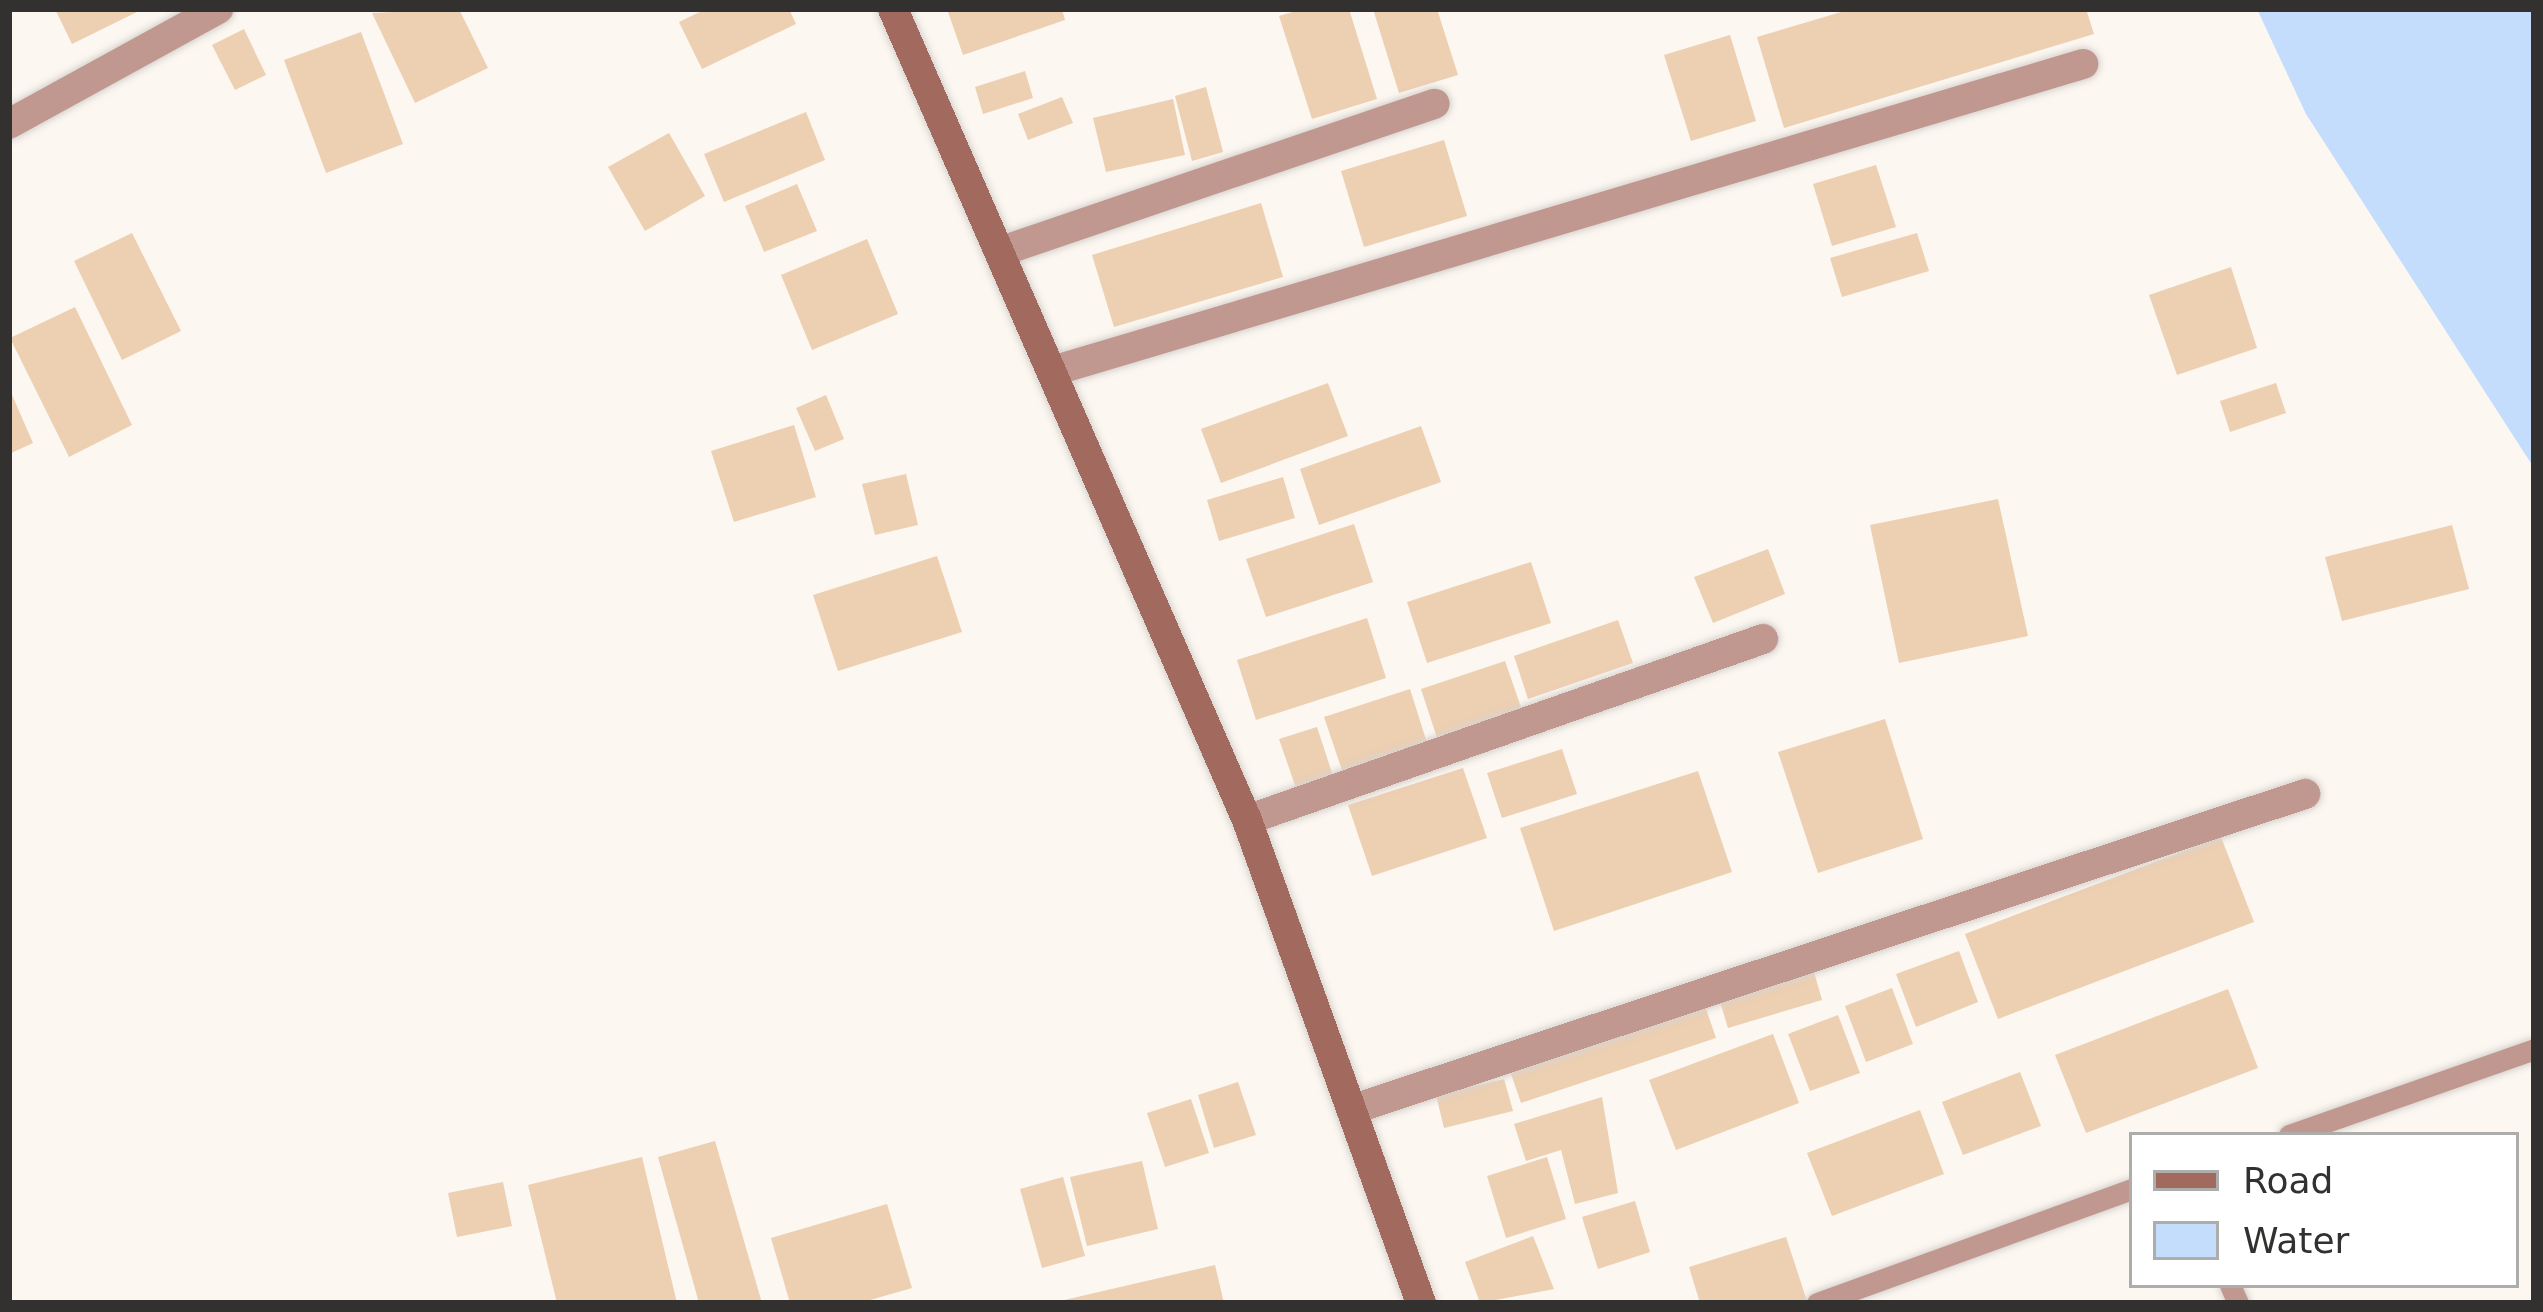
<!DOCTYPE html>
<style>
body{margin:0}
#map{position:relative;width:2543px;height:1312px;overflow:hidden;background:#fcf7f1;font-family:"DejaVu Sans",sans-serif}
div>[style]{position:absolute}
.water>*{inset:0;background:#c4ddfd}
.building>*{inset:0;background:#edcfb2}
.roads{filter:drop-shadow(0 0 3px #d8d3ce) drop-shadow(0 0 3px #d8d3ce)}
.lane>*{height:21px;margin:-10.5px;padding:0 10.5px;transform-origin:10.5px;border-radius:10.5px;background:#c09890}
.street>*{height:30px;margin:-15px;padding:0 15px;transform-origin:15px;border-radius:15px;background:#c09890}
.secondary>*{height:30px;margin:-15px;padding:0 15px;transform-origin:15px;border-radius:15px;background:#a2695f}
span{translate:-50% -50%;white-space:nowrap;text-align:center;line-height:1.15;-webkit-text-stroke:9px #fff;paint-order:stroke}
.frame{position:absolute;inset:0;border:12px solid #33312f;pointer-events:none}
.legend{position:absolute;left:2129px;top:1132px;width:390px;height:156px;box-sizing:border-box;background:#fff;border:3px solid #adadac;margin:0;padding:15px 21px;list-style:none;font-size:36px;color:#33312f}
.legend li{display:flex;align-items:center;gap:24px;height:60px}
.legend b{width:60px;border:3px solid #adadac}
</style>
<div id="map">
<div class="water">
<i style="clip-path:polygon(2257px 9px,2534px 9px,2534px 468px,2306px 114px)"></i>
</div>
<div class="building">
<i style="clip-path:polygon(55px 9px,143px 9px,72px 44px)"></i>
<i style="clip-path:polygon(459px 9px,488px 68px,415px 103px,372px 13px)"></i>
<i style="clip-path:polygon(706px 9px,789px 9px,796px 24px,702px 69px,679px 22px)"></i>
<i style="clip-path:polygon(947px 9px,1062px 9px,1065px 20px,963px 55px)"></i>
<i style="clip-path:polygon(1303px 9px,1349px 9px,1377px 99px,1312px 119px,1279px 16px)"></i>
<i style="clip-path:polygon(1373px 9px,1437px 9px,1458px 75px,1399px 93px)"></i>
<i style="clip-path:polygon(1851px 9px,2086px 9px,2094px 34px,1784px 128px,1757px 37px)"></i>
<i style="clip-path:polygon(244px 29px,266px 75px,235px 90px,212px 45px)"></i>
<i style="clip-path:polygon(361px 32px,403px 144px,326px 173px,284px 60px)"></i>
<i style="clip-path:polygon(1730px 35px,1756px 121px,1691px 141px,1664px 55px)"></i>
<i style="clip-path:polygon(1025px 71px,1033px 98px,983px 114px,975px 87px)"></i>
<i style="clip-path:polygon(1206px 87px,1223px 152px,1192px 161px,1175px 96px)"></i>
<i style="clip-path:polygon(1062px 97px,1073px 123px,1028px 140px,1018px 114px)"></i>
<i style="clip-path:polygon(1173px 99px,1185px 155px,1106px 172px,1093px 118px)"></i>
<i style="clip-path:polygon(806px 112px,825px 160px,724px 202px,704px 154px)"></i>
<i style="clip-path:polygon(669px 133px,705px 196px,645px 231px,608px 167px)"></i>
<i style="clip-path:polygon(1444px 140px,1467px 216px,1364px 247px,1341px 171px)"></i>
<i style="clip-path:polygon(1876px 165px,1896px 227px,1832px 246px,1813px 184px)"></i>
<i style="clip-path:polygon(797px 184px,817px 231px,764px 252px,745px 206px)"></i>
<i style="clip-path:polygon(1261px 203px,1283px 277px,1114px 327px,1092px 255px)"></i>
<i style="clip-path:polygon(132px 233px,181px 331px,122px 360px,74px 261px)"></i>
<i style="clip-path:polygon(1917px 233px,1929px 271px,1842px 297px,1830px 258px)"></i>
<i style="clip-path:polygon(867px 239px,898px 314px,812px 350px,781px 275px)"></i>
<i style="clip-path:polygon(2231px 267px,2257px 348px,2177px 375px,2149px 295px)"></i>
<i style="clip-path:polygon(75px 307px,132px 425px,69px 457px,10px 338px)"></i>
<i style="clip-path:polygon(1328px 383px,1348px 436px,1221px 483px,1201px 429px)"></i>
<i style="clip-path:polygon(2276px 383px,2286px 413px,2230px 432px,2220px 401px)"></i>
<i style="clip-path:polygon(9px 388px,33px 443px,9px 454px)"></i>
<i style="clip-path:polygon(826px 395px,844px 439px,815px 451px,796px 408px)"></i>
<i style="clip-path:polygon(794px 425px,816px 497px,734px 522px,711px 451px)"></i>
<i style="clip-path:polygon(1421px 426px,1441px 482px,1319px 525px,1300px 469px)"></i>
<i style="clip-path:polygon(906px 474px,918px 525px,875px 535px,862px 484px)"></i>
<i style="clip-path:polygon(1283px 477px,1295px 518px,1219px 541px,1207px 500px)"></i>
<i style="clip-path:polygon(1998px 499px,2028px 636px,1899px 663px,1870px 525px)"></i>
<i style="clip-path:polygon(1354px 524px,1373px 582px,1266px 617px,1246px 559px)"></i>
<i style="clip-path:polygon(2452px 525px,2469px 589px,2342px 621px,2325px 557px)"></i>
<i style="clip-path:polygon(1768px 549px,1785px 594px,1713px 623px,1694px 577px)"></i>
<i style="clip-path:polygon(937px 556px,962px 632px,838px 671px,813px 595px)"></i>
<i style="clip-path:polygon(1531px 562px,1551px 623px,1427px 663px,1407px 602px)"></i>
<i style="clip-path:polygon(1367px 618px,1386px 678px,1256px 720px,1237px 660px)"></i>
<i style="clip-path:polygon(1618px 620px,1633px 663px,1528px 699px,1514px 656px)"></i>
<i style="clip-path:polygon(1505px 661px,1523px 713px,1438px 741px,1421px 689px)"></i>
<i style="clip-path:polygon(1410px 689px,1428px 746px,1343px 773px,1324px 717px)"></i>
<i style="clip-path:polygon(1885px 719px,1923px 839px,1818px 873px,1778px 752px)"></i>
<i style="clip-path:polygon(1317px 727px,1334px 779px,1297px 791px,1279px 739px)"></i>
<i style="clip-path:polygon(1562px 749px,1577px 794px,1502px 818px,1487px 773px)"></i>
<i style="clip-path:polygon(1463px 768px,1487px 838px,1372px 876px,1348px 805px)"></i>
<i style="clip-path:polygon(1698px 771px,1732px 872px,1554px 931px,1520px 828px)"></i>
<i style="clip-path:polygon(2221px 837px,2254px 922px,1998px 1019px,1965px 934px)"></i>
<i style="clip-path:polygon(1959px 951px,1978px 1002px,1916px 1027px,1896px 974px)"></i>
<i style="clip-path:polygon(1812px 965px,1822px 1000px,1728px 1028px,1718px 995px)"></i>
<i style="clip-path:polygon(1892px 988px,1913px 1044px,1866px 1062px,1845px 1006px)"></i>
<i style="clip-path:polygon(2228px 989px,2258px 1068px,2086px 1133px,2055px 1055px)"></i>
<i style="clip-path:polygon(1704px 1003px,1716px 1038px,1521px 1103px,1509px 1068px)"></i>
<i style="clip-path:polygon(1838px 1015px,1860px 1073px,1810px 1091px,1788px 1034px)"></i>
<i style="clip-path:polygon(1773px 1034px,1799px 1103px,1676px 1150px,1649px 1080px)"></i>
<i style="clip-path:polygon(2020px 1072px,2041px 1126px,1963px 1155px,1942px 1102px)"></i>
<i style="clip-path:polygon(1504px 1079px,1513px 1111px,1444px 1128px,1436px 1095px)"></i>
<i style="clip-path:polygon(1238px 1082px,1256px 1135px,1214px 1148px,1198px 1095px)"></i>
<i style="clip-path:polygon(1602px 1097px,1618px 1193px,1575px 1204px,1561px 1150px,1526px 1161px,1514px 1124px)"></i>
<i style="clip-path:polygon(1191px 1099px,1209px 1153px,1165px 1167px,1147px 1113px)"></i>
<i style="clip-path:polygon(1920px 1110px,1944px 1174px,1832px 1216px,1807px 1153px)"></i>
<i style="clip-path:polygon(715px 1141px,762px 1303px,699px 1303px,658px 1157px)"></i>
<i style="clip-path:polygon(642px 1157px,677px 1303px,557px 1303px,528px 1185px)"></i>
<i style="clip-path:polygon(1547px 1157px,1566px 1219px,1506px 1238px,1487px 1176px)"></i>
<i style="clip-path:polygon(1142px 1161px,1158px 1229px,1087px 1246px,1070px 1177px)"></i>
<i style="clip-path:polygon(1063px 1177px,1085px 1256px,1042px 1268px,1020px 1189px)"></i>
<i style="clip-path:polygon(503px 1182px,512px 1226px,457px 1237px,448px 1193px)"></i>
<i style="clip-path:polygon(1635px 1201px,1650px 1252px,1598px 1269px,1582px 1217px)"></i>
<i style="clip-path:polygon(887px 1204px,912px 1288px,860px 1303px,790px 1303px,771px 1238px)"></i>
<i style="clip-path:polygon(1533px 1236px,1554px 1289px,1480px 1303px,1465px 1262px)"></i>
<i style="clip-path:polygon(1786px 1237px,1807px 1301px,1700px 1303px,1689px 1267px)"></i>
<i style="clip-path:polygon(1215px 1265px,1224px 1303px,1060px 1303px,1060px 1301px)"></i>
</div>
<div class="roads">
<div class="lane">
<i style="left:2289px;top:1135px;width:260px;rotate:-19.3deg"></i>
<i style="left:2230px;top:1285px;width:20px;rotate:66deg"></i>
<i style="left:1817px;top:1303px;width:335px;rotate:-19.9deg"></i>
</div>
<div class="street">
<i style="left:9px;top:124px;width:239px;rotate:-28.8deg"></i>
<i style="left:1002px;top:251px;width:457px;rotate:-18.8deg"></i>
<i style="left:1056px;top:370px;width:1072px;rotate:-16.59deg"></i>
<i style="left:1247px;top:820px;width:547px;rotate:-19.33deg"></i>
<i style="left:1357px;top:1108px;width:999px;rotate:-18.33deg"></i>
</div>
<div class="secondary">
<i style="left:893px;top:9px;width:885px;rotate:66.42deg"></i>
<i style="left:1247px;top:820px;width:513px;rotate:70.19deg"></i>
</div>
</div>
<div class="frame"></div>
<ul class="legend">
<li><b style="height:15px;background:#a2695f"></b>Road</li>
<li><b style="height:33px;background:#c4ddfd"></b>Water</li>
</ul>
</div>
